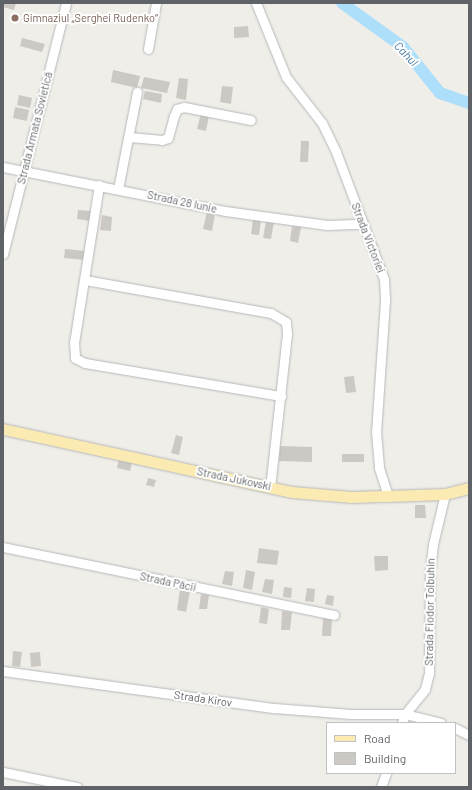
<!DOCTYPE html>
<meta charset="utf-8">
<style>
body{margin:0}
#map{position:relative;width:472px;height:790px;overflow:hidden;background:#f0eee8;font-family:Barlow,sans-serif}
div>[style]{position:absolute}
.stream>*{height:2px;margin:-1px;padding:0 1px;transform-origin:1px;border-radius:1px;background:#addffb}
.river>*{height:12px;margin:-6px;padding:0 6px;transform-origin:6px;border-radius:6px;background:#addffb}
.building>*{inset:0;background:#ccc9c4}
.roads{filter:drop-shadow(0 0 1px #b5b8bb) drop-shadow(0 0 1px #b5b8bb)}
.minor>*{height:9px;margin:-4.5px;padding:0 4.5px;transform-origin:4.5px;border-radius:4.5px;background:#fff}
.major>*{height:11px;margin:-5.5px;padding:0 5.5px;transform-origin:5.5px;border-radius:5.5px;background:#fbeab2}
.dots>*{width:11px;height:11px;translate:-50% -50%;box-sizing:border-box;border:2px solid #fff;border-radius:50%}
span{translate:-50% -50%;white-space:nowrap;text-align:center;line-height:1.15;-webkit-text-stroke:4px #fff;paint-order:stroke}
.education-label{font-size:11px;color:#785e54}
.left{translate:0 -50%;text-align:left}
.street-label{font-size:11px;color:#5f6367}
.water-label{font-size:12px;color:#467ba4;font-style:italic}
.frame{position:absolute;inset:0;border:4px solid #5f6367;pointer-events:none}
.legend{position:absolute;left:326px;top:722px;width:130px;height:52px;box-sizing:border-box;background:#fff;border:1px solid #bfc1c2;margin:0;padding:5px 7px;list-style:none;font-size:12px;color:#5f6367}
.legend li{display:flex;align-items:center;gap:8px;height:20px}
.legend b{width:20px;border:1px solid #bfc1c2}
</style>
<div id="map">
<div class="stream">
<i style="left:351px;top:3px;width:10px;rotate:73deg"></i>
</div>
<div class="river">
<i style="left:342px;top:3px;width:75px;rotate:35.8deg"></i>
<i style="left:403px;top:47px;width:59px;rotate:51.2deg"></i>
<i style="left:440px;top:93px;width:31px;rotate:19deg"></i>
</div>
<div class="building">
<i style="clip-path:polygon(3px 3px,16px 3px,14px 10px,3px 7px)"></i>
<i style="clip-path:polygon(248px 26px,249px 37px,234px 38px,234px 27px)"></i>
<i style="clip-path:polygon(22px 38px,45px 44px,42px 52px,20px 46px)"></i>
<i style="clip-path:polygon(113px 70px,140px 76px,137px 88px,111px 82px)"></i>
<i style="clip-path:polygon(144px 77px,170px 82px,167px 93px,141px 88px)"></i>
<i style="clip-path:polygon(179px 78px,188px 79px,186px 100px,176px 98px)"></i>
<i style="clip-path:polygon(222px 86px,233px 87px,231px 104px,220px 102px)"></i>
<i style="clip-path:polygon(145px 91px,162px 94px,161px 103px,143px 99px)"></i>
<i style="clip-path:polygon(19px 95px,32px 98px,30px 108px,17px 105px)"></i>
<i style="clip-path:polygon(15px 107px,29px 110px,27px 121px,13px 118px)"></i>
<i style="clip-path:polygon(201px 113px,209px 115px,206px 131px,197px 129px)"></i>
<i style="clip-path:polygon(301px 141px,309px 141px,308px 162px,300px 162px)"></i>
<i style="clip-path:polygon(78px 210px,91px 211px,90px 221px,77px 219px)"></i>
<i style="clip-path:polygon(207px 212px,215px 214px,212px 231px,203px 229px)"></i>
<i style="clip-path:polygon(102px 215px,112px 217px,111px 231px,100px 230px)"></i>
<i style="clip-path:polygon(253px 219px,261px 220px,259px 235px,251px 234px)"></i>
<i style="clip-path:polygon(266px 221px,274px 222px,271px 239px,263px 238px)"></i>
<i style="clip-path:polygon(292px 226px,301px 227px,298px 243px,290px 241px)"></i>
<i style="clip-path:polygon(65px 249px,86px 251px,85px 260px,64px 258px)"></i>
<i style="clip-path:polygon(354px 376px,356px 392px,346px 393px,344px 377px)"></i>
<i style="clip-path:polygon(176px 435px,183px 437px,179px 455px,171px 453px)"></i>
<i style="clip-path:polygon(280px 446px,312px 447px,312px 462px,279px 461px)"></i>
<i style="clip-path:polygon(342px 454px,364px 454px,364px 462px,342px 462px)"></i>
<i style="clip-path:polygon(119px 459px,132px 462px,130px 471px,117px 468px)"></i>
<i style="clip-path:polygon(148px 478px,156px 480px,154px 487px,146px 485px)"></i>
<i style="clip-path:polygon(415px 505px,425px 505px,426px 518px,415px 518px)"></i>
<i style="clip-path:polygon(259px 548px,279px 551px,277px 565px,257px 563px)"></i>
<i style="clip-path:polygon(374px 556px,388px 556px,388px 570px,375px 571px)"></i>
<i style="clip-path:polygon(246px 570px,255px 572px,252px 590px,243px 588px)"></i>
<i style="clip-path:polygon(225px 571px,234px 572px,232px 586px,222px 584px)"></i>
<i style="clip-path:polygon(265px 579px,274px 580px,272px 594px,262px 592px)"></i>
<i style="clip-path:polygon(284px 587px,292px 588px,291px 598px,283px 597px)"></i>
<i style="clip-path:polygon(307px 588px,315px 589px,314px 602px,305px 601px)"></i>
<i style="clip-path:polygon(180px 589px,190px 591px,186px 612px,177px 610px)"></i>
<i style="clip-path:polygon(201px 594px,209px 595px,207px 609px,199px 609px)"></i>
<i style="clip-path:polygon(327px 595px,334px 596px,333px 606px,325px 604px)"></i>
<i style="clip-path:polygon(261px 607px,269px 609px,267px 624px,259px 623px)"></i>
<i style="clip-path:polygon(282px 611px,292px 612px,290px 630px,281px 630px)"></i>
<i style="clip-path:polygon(323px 618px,332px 619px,331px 636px,322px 636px)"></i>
<i style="clip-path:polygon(13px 651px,22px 652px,20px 667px,12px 666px)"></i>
<i style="clip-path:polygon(40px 652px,41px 666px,31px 667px,30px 653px)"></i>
</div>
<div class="roads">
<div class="minor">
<i style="left:256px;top:3px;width:80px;rotate:67.9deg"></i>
<i style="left:286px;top:77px;width:58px;rotate:52deg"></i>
<i style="left:322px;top:123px;width:32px;rotate:64deg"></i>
<i style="left:336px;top:152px;width:136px;rotate:69.3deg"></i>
<i style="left:384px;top:279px;width:22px;rotate:87deg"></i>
<i style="left:385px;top:301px;width:131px;rotate:93.9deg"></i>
<i style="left:376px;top:432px;width:36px;rotate:85deg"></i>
<i style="left:379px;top:468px;width:29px;rotate:72deg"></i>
<i style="left:148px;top:49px;width:47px;rotate:-80.1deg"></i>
<i style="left:129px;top:137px;width:33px;rotate:5deg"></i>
<i style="left:162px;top:140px;width:6px;rotate:-18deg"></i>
<i style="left:168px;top:138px;width:23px;rotate:-75deg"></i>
<i style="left:174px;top:116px;width:8px;rotate:-67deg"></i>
<i style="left:177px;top:109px;width:7px;rotate:-16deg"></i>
<i style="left:184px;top:107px;width:68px;rotate:11deg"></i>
<i style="left:3px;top:167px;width:226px;rotate:11.2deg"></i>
<i style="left:225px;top:211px;width:103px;rotate:7.8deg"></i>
<i style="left:327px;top:225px;width:35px;rotate:-2deg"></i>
<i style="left:99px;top:185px;width:159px;rotate:99deg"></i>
<i style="left:74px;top:342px;width:16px;rotate:86deg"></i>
<i style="left:75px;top:358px;width:11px;rotate:27deg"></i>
<i style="left:85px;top:363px;width:199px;rotate:9.6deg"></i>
<i style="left:118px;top:189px;width:99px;rotate:-78.9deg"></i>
<i style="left:3px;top:254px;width:259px;rotate:-75.9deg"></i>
<i style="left:85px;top:280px;width:189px;rotate:10.1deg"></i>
<i style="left:271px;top:313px;width:17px;rotate:31deg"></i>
<i style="left:286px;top:322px;width:12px;rotate:85deg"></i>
<i style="left:287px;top:334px;width:154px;rotate:96.3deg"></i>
<i style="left:3px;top:547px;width:338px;rotate:11.6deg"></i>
<i style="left:3px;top:671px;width:274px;rotate:7.8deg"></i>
<i style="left:274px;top:708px;width:77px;rotate:4.5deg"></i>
<i style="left:351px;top:714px;width:54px"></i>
<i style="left:405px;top:714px;width:37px;rotate:14deg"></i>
<i style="left:402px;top:723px;width:9px;rotate:-72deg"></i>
<i style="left:405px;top:714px;width:32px;rotate:-51deg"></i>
<i style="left:425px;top:689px;width:16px;rotate:-76deg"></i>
<i style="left:429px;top:673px;width:104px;rotate:-89.4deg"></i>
<i style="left:430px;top:569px;width:25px;rotate:-83deg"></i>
<i style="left:433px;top:544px;width:51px;rotate:-76.5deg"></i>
<i style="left:455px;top:728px;width:16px;rotate:27deg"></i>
<i style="left:3px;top:772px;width:76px;rotate:11.5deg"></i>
<i style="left:381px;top:787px;width:15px;rotate:-70deg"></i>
</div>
<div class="major">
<i style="left:3px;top:429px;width:296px;rotate:12.3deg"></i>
<i style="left:292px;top:492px;width:60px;rotate:4.8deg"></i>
<i style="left:352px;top:497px;width:36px;rotate:-2deg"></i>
<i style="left:388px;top:496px;width:57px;rotate:-2deg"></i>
<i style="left:445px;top:494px;width:25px;rotate:-14deg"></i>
</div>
</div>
<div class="dots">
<i style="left:15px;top:18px;background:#8d6e63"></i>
</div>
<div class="education-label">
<span class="left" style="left:23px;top:18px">Gimnaziul „Serghei Rudenko“</span>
</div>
<div class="street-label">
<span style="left:35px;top:128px;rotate:-76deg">Strada Armata Sovietică</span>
<span style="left:182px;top:202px;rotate:12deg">Strada 28 Iunie</span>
<span style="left:368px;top:238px;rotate:69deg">Strada Victoriei</span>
<span style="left:234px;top:479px;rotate:12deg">Strada Jukovski</span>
<span style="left:168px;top:582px;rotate:12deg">Strada Păcii</span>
<span style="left:430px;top:612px;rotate:-89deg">Strada Fiodor Tolbuhin</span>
<span style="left:203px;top:699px;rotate:8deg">Strada Kirov</span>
</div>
<div class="water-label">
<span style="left:406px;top:54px;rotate:46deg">Cahul</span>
</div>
<div class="frame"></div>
<ul class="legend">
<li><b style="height:5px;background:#fbeab2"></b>Road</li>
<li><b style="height:11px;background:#ccc9c4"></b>Building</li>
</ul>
</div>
